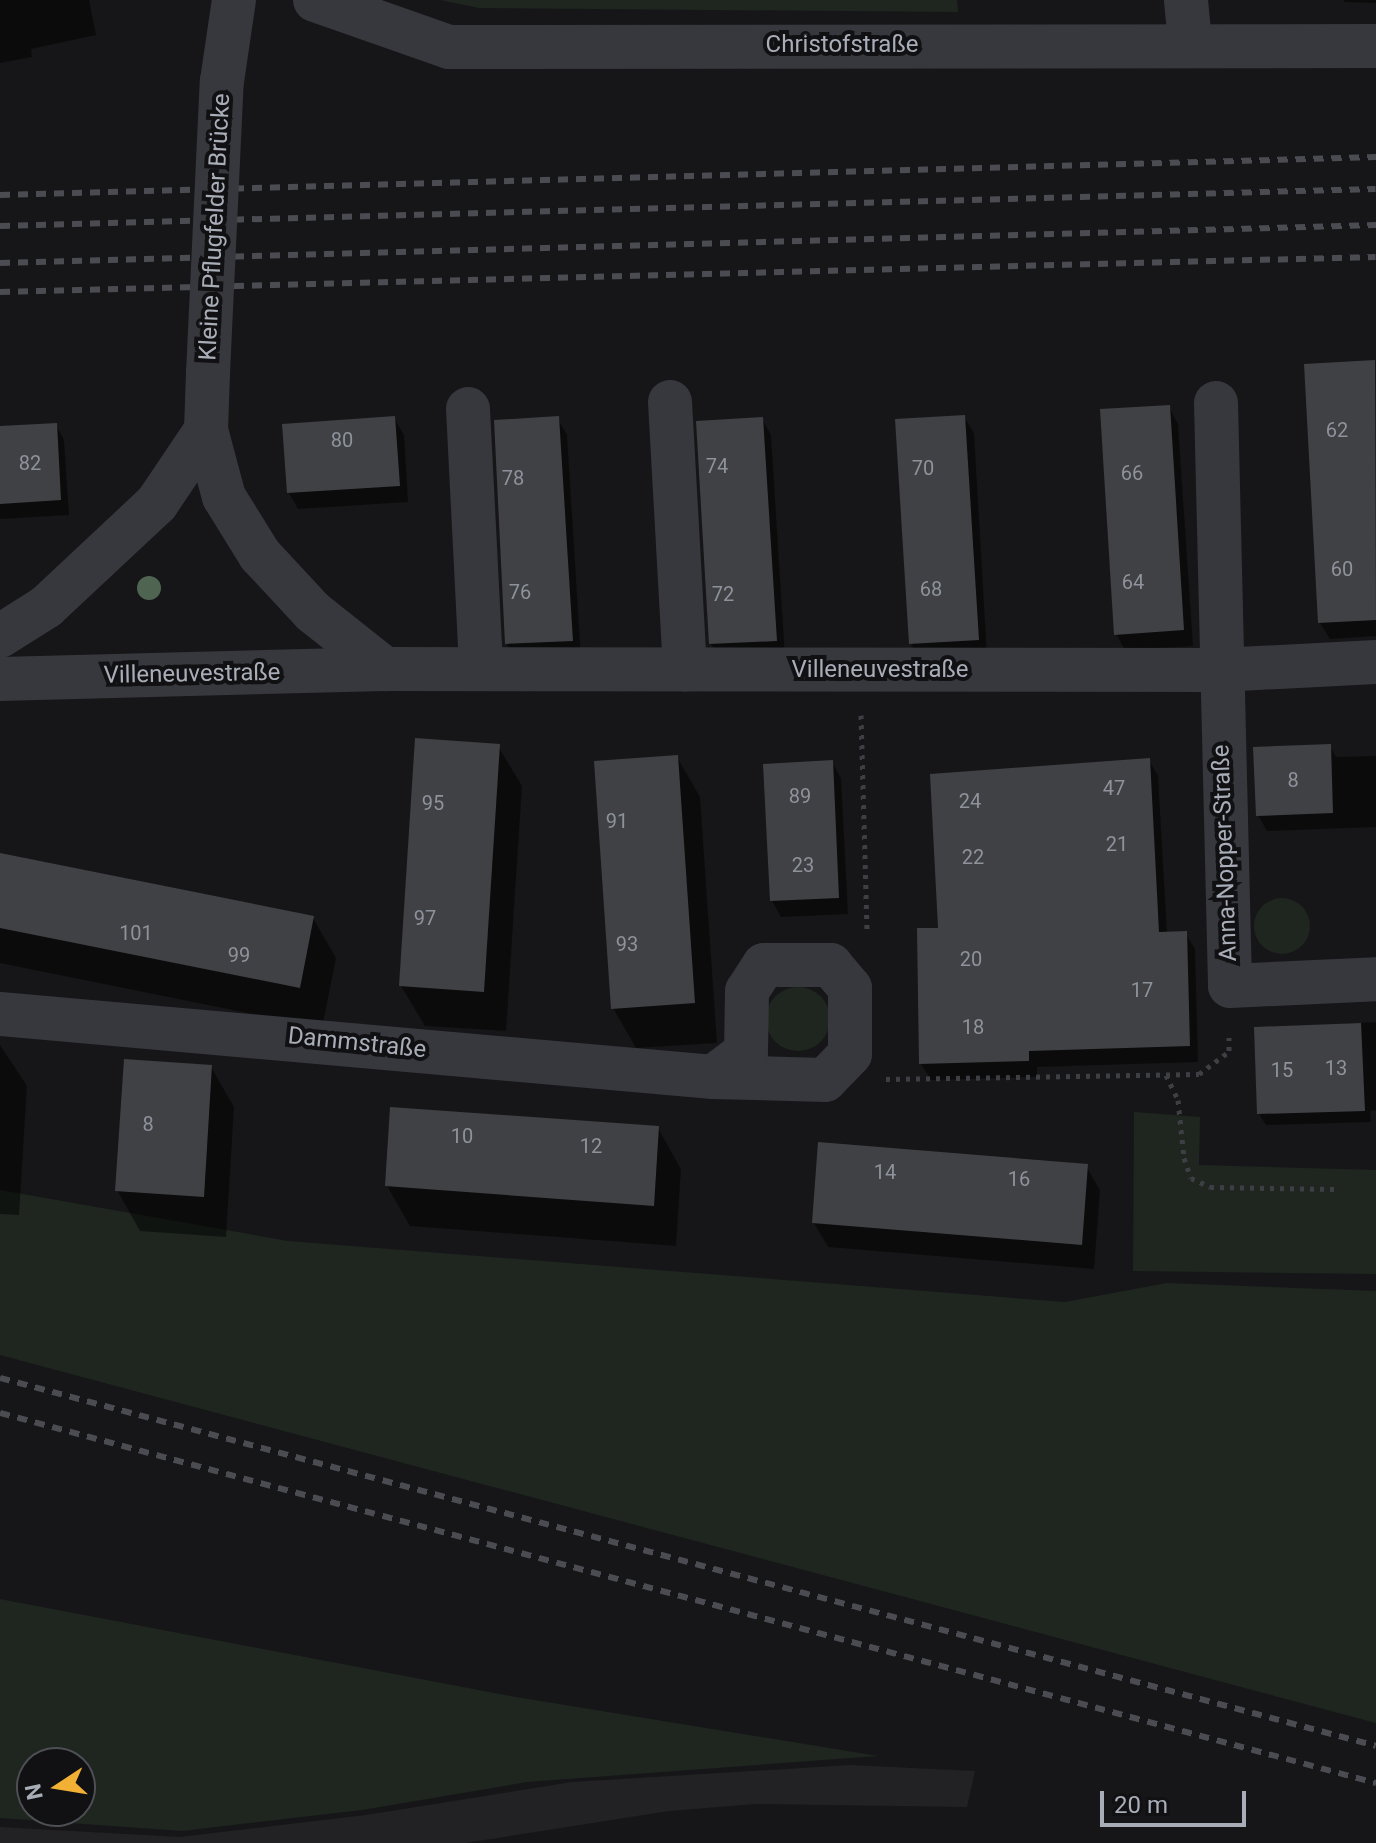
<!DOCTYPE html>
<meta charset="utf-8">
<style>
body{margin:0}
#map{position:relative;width:1376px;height:1843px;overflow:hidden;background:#161618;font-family:Roboto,sans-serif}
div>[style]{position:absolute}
.built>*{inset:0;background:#222225}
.green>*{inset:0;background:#1e261f}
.round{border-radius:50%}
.shadow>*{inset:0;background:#0007}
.building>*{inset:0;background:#404145}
.path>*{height:5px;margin-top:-2.5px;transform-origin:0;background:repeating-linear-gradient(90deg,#3d3f44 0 4px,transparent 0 10px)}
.minor>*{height:44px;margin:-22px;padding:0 22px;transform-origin:22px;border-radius:22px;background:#37383d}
.rail>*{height:6px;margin-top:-3px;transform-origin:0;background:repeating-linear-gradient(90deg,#4a4c52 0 10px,transparent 0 18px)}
.minor-bridge>*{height:44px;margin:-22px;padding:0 22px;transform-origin:22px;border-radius:22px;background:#37383d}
.trees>*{width:24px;height:24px;margin:-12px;border-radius:50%;background:#506452}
span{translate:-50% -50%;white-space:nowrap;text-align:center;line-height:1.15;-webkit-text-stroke:8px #111113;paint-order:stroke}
.number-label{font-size:20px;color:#8e929b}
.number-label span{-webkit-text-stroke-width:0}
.street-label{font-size:24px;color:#a8adb8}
.north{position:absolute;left:16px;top:1747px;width:80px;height:80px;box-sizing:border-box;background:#111113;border:2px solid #4d4f55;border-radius:50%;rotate:258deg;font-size:22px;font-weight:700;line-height:32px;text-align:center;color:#a8adb8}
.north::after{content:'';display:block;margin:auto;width:28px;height:36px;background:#f2b134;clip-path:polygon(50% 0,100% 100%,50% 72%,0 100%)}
.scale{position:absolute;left:1100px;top:1791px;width:146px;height:36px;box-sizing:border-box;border:4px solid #a8adb8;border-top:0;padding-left:10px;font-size:24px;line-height:28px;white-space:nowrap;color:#a8adb8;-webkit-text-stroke:6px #111113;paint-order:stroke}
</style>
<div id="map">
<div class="built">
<i style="clip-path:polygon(850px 1765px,975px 1771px,967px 1807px,756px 1804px,669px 1811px,465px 1843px,0 1843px,0 1827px,180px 1837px,366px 1815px,572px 1782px)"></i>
</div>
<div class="green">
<i style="clip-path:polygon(440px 0,957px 0,958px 12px,479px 8px)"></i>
<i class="round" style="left:1254px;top:898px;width:56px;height:56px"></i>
<i class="round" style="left:766px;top:987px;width:64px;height:64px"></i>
<i style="clip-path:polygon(1134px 1112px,1200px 1117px,1199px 1165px,1376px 1170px,1376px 1274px,1133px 1271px)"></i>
<i style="clip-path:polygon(0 1190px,288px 1241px,1065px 1302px,1167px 1283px,1376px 1291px,1376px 1723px,0 1355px)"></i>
<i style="clip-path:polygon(evenodd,0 1599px,510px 1696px,878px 1756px,527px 1782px,362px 1810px,182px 1831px,0 1818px,0 1599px,32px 1763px,80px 1763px,80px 1811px,32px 1811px,32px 1763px)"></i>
</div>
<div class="shadow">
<i style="clip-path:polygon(0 0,89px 0,96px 35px,31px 49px,32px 57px,0 63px)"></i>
<i style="clip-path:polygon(1343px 0,1376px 0,1376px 3px,1345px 2px)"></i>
<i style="clip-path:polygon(1374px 362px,1376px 636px,1330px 639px,1320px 623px)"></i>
<i style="clip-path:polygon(1169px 407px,1178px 424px,1193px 646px,1125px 650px,1116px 634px)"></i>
<i style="clip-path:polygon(964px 417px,974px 433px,987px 656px,921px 660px,911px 644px)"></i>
<i style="clip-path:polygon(394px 418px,404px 435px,408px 502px,298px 509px,289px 493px)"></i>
<i style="clip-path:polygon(558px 419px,567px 435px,581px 657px,516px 660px,507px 644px)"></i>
<i style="clip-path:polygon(762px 419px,771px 435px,785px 657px,720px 660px,711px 644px)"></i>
<i style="clip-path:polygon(56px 425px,64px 440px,69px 515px,0 519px,0 430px)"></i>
<i style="clip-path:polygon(498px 746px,522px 786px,506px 1031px,425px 1026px,401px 986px)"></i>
<i style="clip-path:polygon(1330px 746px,1336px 757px,1376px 756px,1376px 827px,1267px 831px,1258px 815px)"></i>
<i style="clip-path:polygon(677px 757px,700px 797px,717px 1043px,636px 1048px,613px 1008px)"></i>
<i style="clip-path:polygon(1149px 760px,1158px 776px,1167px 934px,1185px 933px,1195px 949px,1198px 1062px,1037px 1067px,1037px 1077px,931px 1080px,921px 1064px,940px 930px)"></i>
<i style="clip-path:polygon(832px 762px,841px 778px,848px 914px,781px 917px,772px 901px)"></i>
<i style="clip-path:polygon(0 855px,313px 918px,336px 958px,322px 1028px,0 963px)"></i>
<i style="clip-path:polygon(1376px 1022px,1376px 1110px,1370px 1111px,1371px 1122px,1266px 1125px,1259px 1114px,1256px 1029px)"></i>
<i style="clip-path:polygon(0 1045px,27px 1086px,19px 1215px,0 1214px)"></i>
<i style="clip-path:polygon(211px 1067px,234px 1107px,226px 1237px,140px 1231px,117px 1190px)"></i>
<i style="clip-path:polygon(658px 1128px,681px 1169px,676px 1246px,410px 1226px,387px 1186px)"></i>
<i style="clip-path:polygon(1086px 1166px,1100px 1190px,1094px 1269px,828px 1247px,814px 1223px)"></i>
</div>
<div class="building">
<i style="clip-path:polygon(1375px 360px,1376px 620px,1318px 623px,1304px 364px)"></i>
<i style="clip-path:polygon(1170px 405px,1184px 630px,1114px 635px,1100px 409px)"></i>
<i style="clip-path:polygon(965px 415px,979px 640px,909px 644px,895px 419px)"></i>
<i style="clip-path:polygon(395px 416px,400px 486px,287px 493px,282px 424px)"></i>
<i style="clip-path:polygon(559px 416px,573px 641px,505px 644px,494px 420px)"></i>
<i style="clip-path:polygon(763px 417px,777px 641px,709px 644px,696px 421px)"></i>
<i style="clip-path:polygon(57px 423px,61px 500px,0 504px,0 426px)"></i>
<i style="clip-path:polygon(415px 738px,500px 744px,484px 992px,399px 986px)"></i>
<i style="clip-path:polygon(1331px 744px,1333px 813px,1256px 816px,1253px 747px)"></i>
<i style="clip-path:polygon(678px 755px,695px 1003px,611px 1009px,594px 761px)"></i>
<i style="clip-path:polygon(1150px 758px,1159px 932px,1187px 931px,1190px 1046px,1029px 1051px,1029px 1061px,919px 1064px,917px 928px,938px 928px,930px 774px)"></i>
<i style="clip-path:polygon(833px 760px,839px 898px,770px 901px,763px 764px)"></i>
<i style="clip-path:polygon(0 853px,314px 916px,300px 988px,0 928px)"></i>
<i style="clip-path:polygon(1361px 1023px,1365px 1111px,1257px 1114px,1254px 1027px)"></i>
<i style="clip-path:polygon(124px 1059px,212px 1065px,204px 1197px,115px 1191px)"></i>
<i style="clip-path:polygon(390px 1107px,659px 1126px,654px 1206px,385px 1186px)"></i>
<i style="clip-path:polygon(818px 1142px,1088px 1164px,1082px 1245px,812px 1223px)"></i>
</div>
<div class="path">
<i style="left:861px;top:715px;width:218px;rotate:88.4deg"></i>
<i style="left:1166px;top:1075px;width:28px;rotate:64deg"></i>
<i style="left:1178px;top:1100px;width:58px;rotate:84.1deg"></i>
<i style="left:1184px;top:1158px;width:21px;rotate:71deg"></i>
<i style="left:1191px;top:1178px;width:21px;rotate:25deg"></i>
<i style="left:1210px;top:1187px;width:124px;rotate:0.9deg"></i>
<i style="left:886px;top:1079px;width:313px;rotate:-0.9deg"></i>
<i style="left:1199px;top:1074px;width:38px;rotate:-37deg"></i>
<i style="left:1229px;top:1051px;width:19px;rotate:-90deg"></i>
</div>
<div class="minor">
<i style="left:315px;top:0;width:142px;rotate:19.3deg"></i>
<i style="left:449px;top:47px;width:927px;rotate:-0.06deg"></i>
<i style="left:1186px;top:0;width:43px;rotate:84.7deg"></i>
<i style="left:222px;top:81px;width:82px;rotate:-81.6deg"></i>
<i style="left:208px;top:373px;width:57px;rotate:92deg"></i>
<i style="left:206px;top:430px;width:69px;rotate:75deg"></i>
<i style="left:224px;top:497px;width:68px;rotate:58.2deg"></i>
<i style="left:260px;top:555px;width:78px;rotate:47.1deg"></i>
<i style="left:313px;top:612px;width:92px;rotate:38.4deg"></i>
<i style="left:670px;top:402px;width:268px;rotate:86.8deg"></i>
<i style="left:1216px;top:403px;width:583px;rotate:88.62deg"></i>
<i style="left:1230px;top:986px;width:146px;rotate:-2.7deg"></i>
<i style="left:468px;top:409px;width:260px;rotate:87.1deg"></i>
<i style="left:0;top:636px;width:54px;rotate:-32.2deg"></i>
<i style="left:46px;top:607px;width:152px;rotate:-43.1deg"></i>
<i style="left:157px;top:503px;width:88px;rotate:-56.1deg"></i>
<i style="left:0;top:679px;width:385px;rotate:-1.5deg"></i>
<i style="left:385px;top:669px;width:834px;rotate:0.07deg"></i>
<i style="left:1219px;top:670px;width:157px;rotate:-2.9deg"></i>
<i style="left:0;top:1014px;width:716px;rotate:5.05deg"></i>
<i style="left:713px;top:1077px;width:112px;rotate:1.5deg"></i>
<i style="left:825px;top:1080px;width:36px;rotate:-46deg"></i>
<i style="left:850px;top:1054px;width:66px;rotate:-90deg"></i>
<i style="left:850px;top:988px;width:30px;rotate:-130deg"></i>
<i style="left:831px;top:965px;width:67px;rotate:180deg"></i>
<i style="left:764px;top:965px;width:31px;rotate:123deg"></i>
<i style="left:747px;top:991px;width:61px;rotate:90.9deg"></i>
<i style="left:746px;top:1052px;width:41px;rotate:142.9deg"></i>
</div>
<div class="rail">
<i style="left:0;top:195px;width:1377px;rotate:-1.58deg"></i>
<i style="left:0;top:226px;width:1376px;rotate:-1.54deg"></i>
<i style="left:0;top:263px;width:1377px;rotate:-1.58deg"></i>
<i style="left:0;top:292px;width:1376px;rotate:-1.46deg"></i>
<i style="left:0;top:1378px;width:1424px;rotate:14.97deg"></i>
<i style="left:0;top:1413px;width:1425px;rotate:15.05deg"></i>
</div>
<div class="minor-bridge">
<i style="left:208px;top:373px;width:292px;rotate:-87.3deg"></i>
</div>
<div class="trees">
<i style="left:149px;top:588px"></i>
</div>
<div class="number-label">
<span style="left:1337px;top:430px">62</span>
<span style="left:342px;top:440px">80</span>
<span style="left:30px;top:463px">82</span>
<span style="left:717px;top:466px">74</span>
<span style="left:923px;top:468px">70</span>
<span style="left:1132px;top:473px">66</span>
<span style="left:513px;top:478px">78</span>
<span style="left:1342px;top:569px">60</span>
<span style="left:1133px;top:582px">64</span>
<span style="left:931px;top:589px">68</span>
<span style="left:520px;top:592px">76</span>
<span style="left:723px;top:594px">72</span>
<span style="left:1293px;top:780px">8</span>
<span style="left:1114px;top:788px">47</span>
<span style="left:800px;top:796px">89</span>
<span style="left:970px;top:801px">24</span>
<span style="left:433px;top:803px">95</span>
<span style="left:617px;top:821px">91</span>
<span style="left:1117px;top:844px">21</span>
<span style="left:973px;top:857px">22</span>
<span style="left:803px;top:865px">23</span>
<span style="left:425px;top:918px">97</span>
<span style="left:136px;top:933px">101</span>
<span style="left:627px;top:944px">93</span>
<span style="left:239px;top:955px">99</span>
<span style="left:971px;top:959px">20</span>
<span style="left:1142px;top:990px">17</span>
<span style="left:973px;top:1027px">18</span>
<span style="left:1336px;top:1068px">13</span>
<span style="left:1282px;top:1070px">15</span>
<span style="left:148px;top:1124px">8</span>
<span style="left:462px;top:1136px">10</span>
<span style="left:591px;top:1146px">12</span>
<span style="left:885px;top:1172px">14</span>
<span style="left:1019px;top:1179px">16</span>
</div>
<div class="street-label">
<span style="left:842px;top:45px">Christofstraße</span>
<span style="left:215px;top:227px;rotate:-87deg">Kleine Pflugfelder Brücke</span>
<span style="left:880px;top:670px">Villeneuvestraße</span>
<span style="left:192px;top:674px;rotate:-1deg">Villeneuvestraße</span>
<span style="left:1225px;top:853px;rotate:-92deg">Anna-Nopper-Straße</span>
<span style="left:357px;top:1043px;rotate:6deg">Dammstraße</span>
</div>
<div class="north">N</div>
<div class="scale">20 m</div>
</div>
